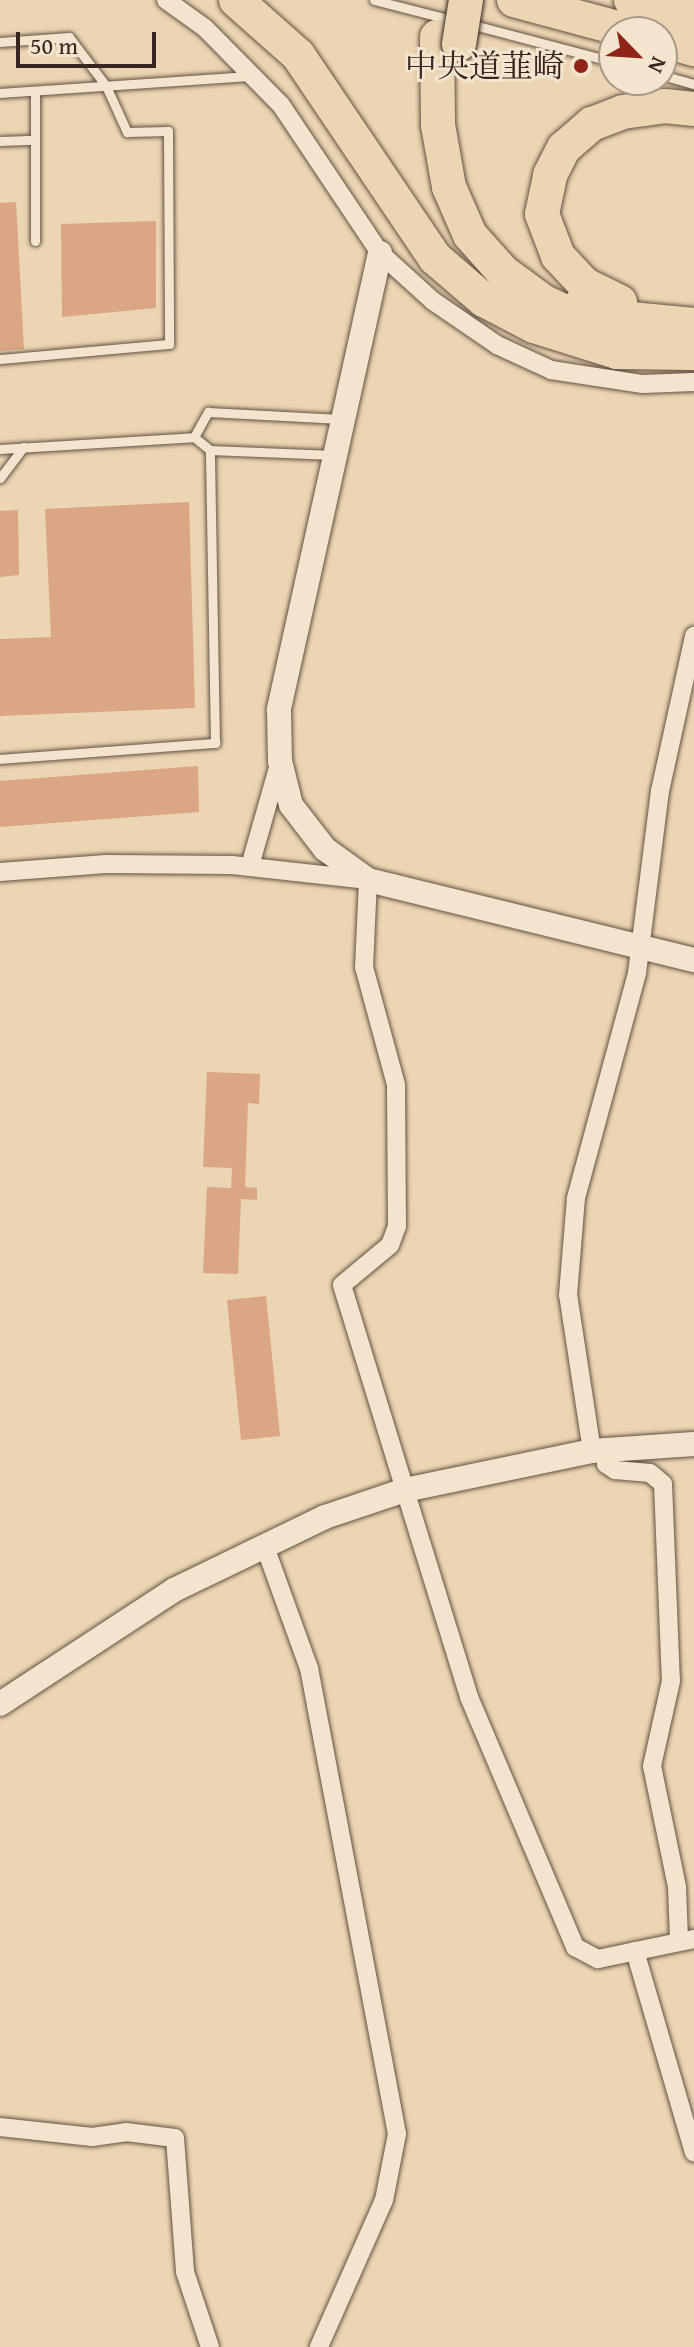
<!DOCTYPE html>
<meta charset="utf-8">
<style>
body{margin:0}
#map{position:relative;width:694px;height:2347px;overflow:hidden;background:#ecd5b2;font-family:"Gentium Book Plus","Noto Serif JP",serif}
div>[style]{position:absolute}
.building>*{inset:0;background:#dba683}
.roads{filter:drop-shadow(0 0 2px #635244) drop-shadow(0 0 2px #635244)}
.service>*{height:9px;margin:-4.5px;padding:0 4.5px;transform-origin:4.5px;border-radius:4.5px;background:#f3e4cd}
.minor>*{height:18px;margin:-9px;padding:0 9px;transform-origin:9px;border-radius:9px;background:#f3e4cd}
.tertiary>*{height:24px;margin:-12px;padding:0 12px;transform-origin:12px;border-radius:12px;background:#f3e4cd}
.motorway>*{height:34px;margin:-17px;padding:0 17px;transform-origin:17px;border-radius:17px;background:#ecd5b2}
.bridges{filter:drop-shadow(0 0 2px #352620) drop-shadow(0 0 2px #352620)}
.motorway-bridge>*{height:34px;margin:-17px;padding:0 17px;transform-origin:17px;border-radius:17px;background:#ecd5b2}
.dots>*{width:22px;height:22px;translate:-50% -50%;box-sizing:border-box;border:4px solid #f3e4cd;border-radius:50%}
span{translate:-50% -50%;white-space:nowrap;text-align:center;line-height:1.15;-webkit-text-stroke:6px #f3e4cd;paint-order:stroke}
.poi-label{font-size:32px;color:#352620}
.right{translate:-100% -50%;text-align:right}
.north{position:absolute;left:598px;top:16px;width:80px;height:80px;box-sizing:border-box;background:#f3e4cd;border:2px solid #a79888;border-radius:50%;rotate:115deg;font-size:22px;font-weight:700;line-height:32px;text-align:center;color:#352620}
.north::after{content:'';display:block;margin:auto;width:28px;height:36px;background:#8f2418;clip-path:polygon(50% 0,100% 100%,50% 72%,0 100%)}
.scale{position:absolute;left:16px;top:32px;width:140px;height:36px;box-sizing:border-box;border:4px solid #352620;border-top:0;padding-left:10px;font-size:24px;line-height:28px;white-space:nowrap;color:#352620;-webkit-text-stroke:6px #f3e4cd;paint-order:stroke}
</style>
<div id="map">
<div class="building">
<i style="clip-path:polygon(16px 202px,24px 349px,0 351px,0 203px)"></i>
<i style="clip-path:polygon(156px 221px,156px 308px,62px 317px,61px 224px)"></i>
<i style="clip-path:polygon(189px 502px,195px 708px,0 716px,0 639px,51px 637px,45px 509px)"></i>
<i style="clip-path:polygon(18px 510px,19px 575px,0 577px,0 511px)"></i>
<i style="clip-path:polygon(198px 766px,199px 812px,0 827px,0 781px)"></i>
<i style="clip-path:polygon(207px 1072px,260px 1074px,259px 1104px,248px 1103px,245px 1187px,257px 1188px,257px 1200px,241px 1199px,238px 1274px,203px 1273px,207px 1187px,231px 1188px,232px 1168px,203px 1167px)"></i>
<i style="clip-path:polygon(266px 1296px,280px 1436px,241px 1440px,227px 1300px)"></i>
</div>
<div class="roads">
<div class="service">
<i style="left:374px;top:0;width:85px;rotate:14.4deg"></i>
<i style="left:470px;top:24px;width:149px;rotate:14.8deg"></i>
<i style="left:0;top:42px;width:69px;rotate:-4.1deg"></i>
<i style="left:69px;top:37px;width:61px;rotate:52.9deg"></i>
<i style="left:106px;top:86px;width:51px;rotate:65.5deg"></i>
<i style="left:127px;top:132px;width:41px;rotate:-1.4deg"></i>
<i style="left:168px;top:131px;width:213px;rotate:89.7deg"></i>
<i style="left:169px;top:344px;width:170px;rotate:174.9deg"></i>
<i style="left:662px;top:75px;width:33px;rotate:16deg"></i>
<i style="left:35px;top:91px;width:150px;rotate:90deg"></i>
<i style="left:0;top:93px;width:253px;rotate:-3.9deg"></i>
<i style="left:0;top:141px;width:35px;rotate:-2deg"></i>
<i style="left:194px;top:437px;width:21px;rotate:39deg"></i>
<i style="left:210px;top:450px;width:124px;rotate:2.3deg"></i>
<i style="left:0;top:449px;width:194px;rotate:-3.5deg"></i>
<i style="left:194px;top:437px;width:29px;rotate:-61deg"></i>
<i style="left:208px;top:412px;width:133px;rotate:3deg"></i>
<i style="left:0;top:478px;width:39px;rotate:-53deg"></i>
<i style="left:0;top:759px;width:216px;rotate:-4.3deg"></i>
<i style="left:215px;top:743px;width:293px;rotate:-91deg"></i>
</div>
<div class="minor">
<i style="left:166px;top:0;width:48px;rotate:35.7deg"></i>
<i style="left:205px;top:28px;width:108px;rotate:45.4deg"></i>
<i style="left:281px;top:105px;width:178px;rotate:56.2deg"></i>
<i style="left:380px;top:253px;width:72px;rotate:42.2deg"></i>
<i style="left:433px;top:301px;width:78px;rotate:34.5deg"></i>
<i style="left:497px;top:345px;width:60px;rotate:24.8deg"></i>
<i style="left:551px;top:370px;width:93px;rotate:8.7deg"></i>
<i style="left:643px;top:384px;width:51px;rotate:-2.2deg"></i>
<i style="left:250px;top:866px;width:106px;rotate:-74.1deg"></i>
<i style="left:0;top:872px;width:106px;rotate:-4.3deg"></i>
<i style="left:106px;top:864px;width:126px;rotate:0.5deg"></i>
<i style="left:232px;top:865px;width:137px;rotate:6.3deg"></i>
<i style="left:368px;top:880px;width:87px;rotate:92.6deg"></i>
<i style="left:364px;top:967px;width:122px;rotate:74.8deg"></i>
<i style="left:396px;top:1085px;width:141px;rotate:89.6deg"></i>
<i style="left:397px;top:1226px;width:20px;rotate:110deg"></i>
<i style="left:390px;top:1245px;width:62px;rotate:140.2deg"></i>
<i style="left:342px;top:1285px;width:214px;rotate:72.9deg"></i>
<i style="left:405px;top:1490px;width:217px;rotate:72.8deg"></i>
<i style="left:469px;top:1697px;width:272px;rotate:67deg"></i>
<i style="left:575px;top:1947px;width:26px;rotate:28deg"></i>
<i style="left:598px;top:1959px;width:98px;rotate:-11.8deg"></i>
<i style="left:605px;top:1450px;width:14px;rotate:86deg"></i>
<i style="left:606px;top:1464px;width:11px;rotate:34deg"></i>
<i style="left:615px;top:1470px;width:35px;rotate:5deg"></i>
<i style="left:650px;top:1473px;width:17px;rotate:40deg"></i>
<i style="left:663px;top:1484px;width:197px;rotate:87.7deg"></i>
<i style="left:671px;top:1681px;width:87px;rotate:102.6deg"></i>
<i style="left:652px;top:1766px;width:124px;rotate:78.3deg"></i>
<i style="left:677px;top:1887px;width:52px;rotate:87.8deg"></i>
<i style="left:592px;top:1451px;width:158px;rotate:-98.7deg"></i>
<i style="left:568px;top:1295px;width:97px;rotate:-85.3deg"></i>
<i style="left:576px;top:1198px;width:233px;rotate:-74.8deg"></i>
<i style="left:637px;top:973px;width:183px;rotate:-82.8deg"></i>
<i style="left:660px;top:791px;width:159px;rotate:-77.6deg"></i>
<i style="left:264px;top:1544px;width:132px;rotate:70.1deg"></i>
<i style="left:309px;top:1668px;width:474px;rotate:79.3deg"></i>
<i style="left:397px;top:2134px;width:67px;rotate:101.1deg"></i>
<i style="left:384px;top:2200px;width:161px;rotate:113.9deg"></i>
<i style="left:635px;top:1951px;width:210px;rotate:73.7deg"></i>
<i style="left:0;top:2127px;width:93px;rotate:6.2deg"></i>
<i style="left:92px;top:2137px;width:34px;rotate:-8deg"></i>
<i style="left:126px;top:2132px;width:49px;rotate:7deg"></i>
<i style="left:175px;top:2138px;width:134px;rotate:85.7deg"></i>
<i style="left:185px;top:2272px;width:79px;rotate:71.6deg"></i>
</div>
<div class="tertiary">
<i style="left:380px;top:253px;width:468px;rotate:102.5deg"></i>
<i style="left:279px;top:710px;width:51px;rotate:88.9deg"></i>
<i style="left:280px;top:761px;width:45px;rotate:76deg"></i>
<i style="left:291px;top:805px;width:56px;rotate:52.3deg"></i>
<i style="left:325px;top:849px;width:53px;rotate:35.8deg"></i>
<i style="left:368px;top:880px;width:336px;rotate:13.8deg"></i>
<i style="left:0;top:1704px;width:208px;rotate:-33.2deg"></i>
<i style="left:174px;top:1590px;width:168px;rotate:-25.8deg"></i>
<i style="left:325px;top:1517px;width:84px;rotate:-18.6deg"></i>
<i style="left:405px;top:1490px;width:191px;rotate:-11.8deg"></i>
<i style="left:592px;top:1451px;width:102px;rotate:-3.9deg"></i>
</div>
<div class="motorway">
<i style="left:236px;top:0;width:83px;rotate:41.6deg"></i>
<i style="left:298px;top:55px;width:245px;rotate:56deg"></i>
<i style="left:435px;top:258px;width:65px;rotate:40.6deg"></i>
<i style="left:484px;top:300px;width:56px;rotate:27.5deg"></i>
<i style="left:534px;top:326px;width:87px;rotate:17.4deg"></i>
<i style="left:617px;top:352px;width:77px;rotate:0.7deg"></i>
<i style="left:514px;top:0;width:123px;rotate:15.1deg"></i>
<i style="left:631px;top:0;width:65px;rotate:15.1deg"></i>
<i style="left:437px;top:37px;width:88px;rotate:89.3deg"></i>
<i style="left:438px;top:125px;width:63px;rotate:79.9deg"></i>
<i style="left:449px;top:187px;width:52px;rotate:66.4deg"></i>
<i style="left:470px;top:235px;width:50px;rotate:48.3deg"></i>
<i style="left:503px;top:272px;width:51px;rotate:36.2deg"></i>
<i style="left:544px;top:302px;width:64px;rotate:25deg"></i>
<i style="left:662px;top:40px;width:33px;rotate:16deg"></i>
<i style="left:620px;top:302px;width:39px;rotate:-154deg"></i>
<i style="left:585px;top:285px;width:40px;rotate:-133deg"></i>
<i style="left:558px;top:256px;width:45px;rotate:-110.9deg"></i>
<i style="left:542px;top:214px;width:40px;rotate:-78deg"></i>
<i style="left:550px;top:175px;width:30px;rotate:-63deg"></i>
<i style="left:564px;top:148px;width:37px;rotate:-41deg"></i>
<i style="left:592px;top:124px;width:33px;rotate:-21deg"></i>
<i style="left:623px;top:112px;width:42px;rotate:-8.1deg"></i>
<i style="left:665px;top:106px;width:29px;rotate:6deg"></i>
<i style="left:581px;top:304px;width:32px;rotate:24deg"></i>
<i style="left:610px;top:317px;width:84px;rotate:5.4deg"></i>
</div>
</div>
<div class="bridges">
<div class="motorway-bridge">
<i style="left:459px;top:44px;width:45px;rotate:-81deg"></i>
</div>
</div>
<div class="dots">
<i style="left:581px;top:66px;background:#8f2418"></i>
</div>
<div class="poi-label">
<span class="right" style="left:565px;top:66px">中央道韮崎</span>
</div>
<div class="north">N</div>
<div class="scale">50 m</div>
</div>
